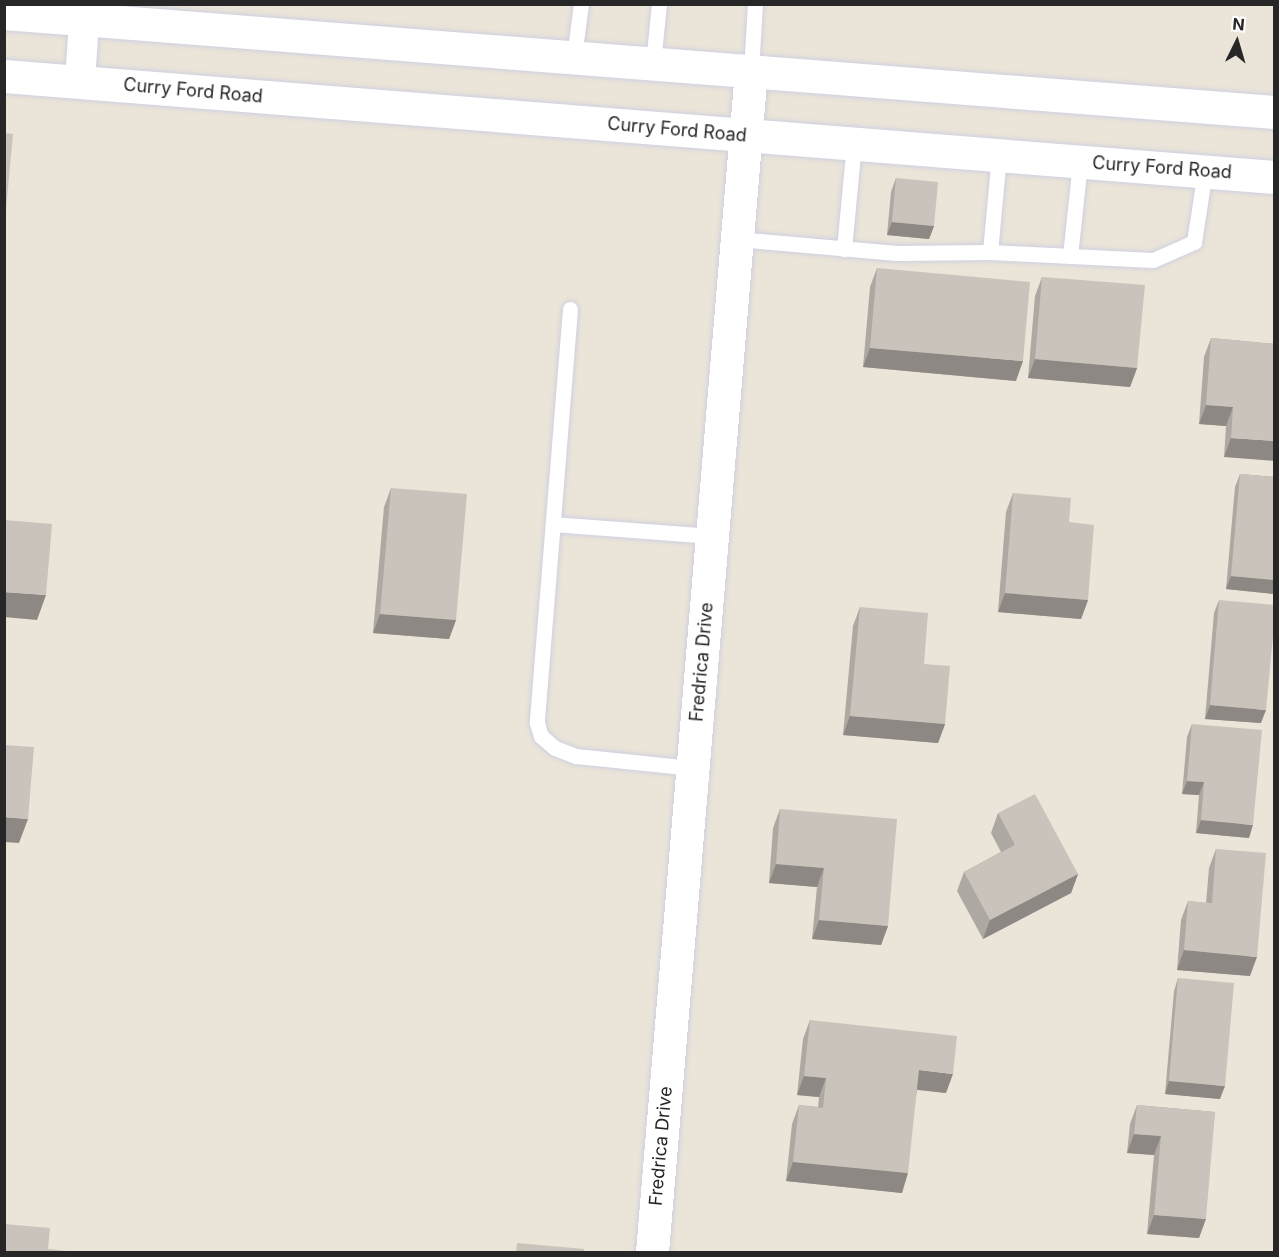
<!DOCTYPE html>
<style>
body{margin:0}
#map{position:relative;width:1279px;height:1257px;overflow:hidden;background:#ebe4d8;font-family:Inter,sans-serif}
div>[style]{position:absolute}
.roads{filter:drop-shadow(0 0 2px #ced0e1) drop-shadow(0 0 2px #ced0e1)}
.service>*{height:15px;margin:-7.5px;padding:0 7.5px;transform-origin:7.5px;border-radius:7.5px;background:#fff}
.minor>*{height:30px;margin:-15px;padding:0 15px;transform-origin:15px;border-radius:15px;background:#fff}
.tertiary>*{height:33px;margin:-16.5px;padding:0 16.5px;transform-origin:16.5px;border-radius:16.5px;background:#fff}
.secondary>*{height:33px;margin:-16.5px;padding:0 16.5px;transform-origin:16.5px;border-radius:16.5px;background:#fff}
.wall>*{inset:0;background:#ada8a1}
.shaded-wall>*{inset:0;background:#8d8883}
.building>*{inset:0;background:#c9c3bb}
span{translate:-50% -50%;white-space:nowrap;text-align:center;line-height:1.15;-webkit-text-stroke:6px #fff;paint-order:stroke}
.street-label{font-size:18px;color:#272727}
.frame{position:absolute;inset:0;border:6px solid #272727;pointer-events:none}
.north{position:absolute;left:1207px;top:12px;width:60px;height:60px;-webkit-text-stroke:4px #fff;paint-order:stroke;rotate:5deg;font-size:16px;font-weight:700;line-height:24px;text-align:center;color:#272727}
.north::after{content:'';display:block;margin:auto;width:21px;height:27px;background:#272727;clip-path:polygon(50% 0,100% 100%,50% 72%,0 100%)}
</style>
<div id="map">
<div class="roads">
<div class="service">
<i style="left:574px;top:57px;width:53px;rotate:-82.5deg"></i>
<i style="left:653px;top:63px;width:59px;rotate:-84.2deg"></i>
<i style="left:751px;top:71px;width:67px;rotate:-86.6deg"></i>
<i style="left:737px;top:239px;width:160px;rotate:5deg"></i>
<i style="left:896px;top:253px;width:94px;rotate:-0.6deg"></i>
<i style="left:990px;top:252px;width:97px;rotate:-84.7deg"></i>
<i style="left:844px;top:249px;width:105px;rotate:-84.6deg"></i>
<i style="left:990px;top:252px;width:163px;rotate:2.8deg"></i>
<i style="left:1153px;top:260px;width:45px;rotate:-23.7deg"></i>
<i style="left:1194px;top:242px;width:72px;rotate:-81.2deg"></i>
<i style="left:1070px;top:256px;width:95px;rotate:-83.9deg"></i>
<i style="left:570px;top:309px;width:415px;rotate:94.6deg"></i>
<i style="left:537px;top:723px;width:14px;rotate:73deg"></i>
<i style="left:541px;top:736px;width:18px;rotate:41deg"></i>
<i style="left:555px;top:748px;width:22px;rotate:21deg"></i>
<i style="left:576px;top:756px;width:118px;rotate:5.9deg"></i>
<i style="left:553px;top:524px;width:159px;rotate:4.3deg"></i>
</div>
<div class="minor">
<i style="left:80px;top:82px;width:62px;rotate:-86.3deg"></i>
</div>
<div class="tertiary">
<i style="left:652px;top:1252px;width:1185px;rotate:-85.21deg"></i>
</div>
<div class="secondary">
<i style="left:4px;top:13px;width:1274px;rotate:4.46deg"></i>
<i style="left:4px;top:76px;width:1274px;rotate:4.55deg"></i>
</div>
</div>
<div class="wall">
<i style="clip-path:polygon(896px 178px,934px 226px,929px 239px,887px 235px,891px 192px)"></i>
<i style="clip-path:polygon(877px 268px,1016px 381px,863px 367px,870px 287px)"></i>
<i style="clip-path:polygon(1042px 277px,1137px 368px,1130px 387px,1028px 378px,1035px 296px)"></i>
<i style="clip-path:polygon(1211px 338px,1275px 344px,1224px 457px,1226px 426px,1199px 424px,1204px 357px)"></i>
<i style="clip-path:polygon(1240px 474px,1275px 477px,1275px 594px,1226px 589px,1235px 487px)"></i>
<i style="clip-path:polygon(391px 488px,456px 620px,449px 639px,373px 633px,384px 507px)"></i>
<i style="clip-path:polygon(1013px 493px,1069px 522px,1088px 600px,1081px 619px,998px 612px,1006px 512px)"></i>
<i style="clip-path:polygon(1219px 600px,1261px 723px,1205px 719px,1214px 613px)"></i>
<i style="clip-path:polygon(860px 607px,924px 664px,945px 724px,938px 743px,843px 735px,853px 626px)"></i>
<i style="clip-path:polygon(1192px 724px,1249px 838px,1196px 833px,1199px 795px,1182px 794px,1187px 737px)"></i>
<i style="clip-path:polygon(780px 809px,888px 926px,881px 945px,812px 939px,817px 887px,769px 883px,773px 828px)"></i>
<i style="clip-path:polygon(998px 813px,1078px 874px,1071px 893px,983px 939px,957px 891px,964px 872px,1001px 852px,991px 833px)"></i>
<i style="clip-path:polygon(1216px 849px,1250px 976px,1177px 970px,1181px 920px,1188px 901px,1206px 903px,1209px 868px)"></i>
<i style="clip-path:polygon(1178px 978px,1220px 1099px,1165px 1094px,1174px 991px)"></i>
<i style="clip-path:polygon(810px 1020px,946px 1093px,917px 1090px,902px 1193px,786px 1181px,792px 1124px,799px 1105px,818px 1107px,819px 1097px,797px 1095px,803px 1039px)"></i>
<i style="clip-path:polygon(1137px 1105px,1215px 1112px,1199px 1238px,1147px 1234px,1154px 1155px,1127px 1153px,1130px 1124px)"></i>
</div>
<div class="shaded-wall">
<i style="clip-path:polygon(892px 222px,934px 226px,929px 239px,887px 235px)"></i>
<i style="clip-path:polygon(870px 348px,1023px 361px,1016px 381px,863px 367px)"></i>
<i style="clip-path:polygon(1035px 359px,1137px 368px,1130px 387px,1028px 378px)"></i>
<i style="clip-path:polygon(1206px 405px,1233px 407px,1226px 426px,1199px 424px)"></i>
<i style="clip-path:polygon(1231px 438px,1275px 441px,1275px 461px,1224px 457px)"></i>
<i style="clip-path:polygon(1231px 576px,1275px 580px,1275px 594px,1226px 589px)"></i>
<i style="clip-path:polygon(4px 592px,46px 595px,37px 620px,4px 617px)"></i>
<i style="clip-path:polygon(1005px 593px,1088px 600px,1081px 619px,998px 612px)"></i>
<i style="clip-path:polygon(380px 614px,456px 620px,449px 639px,373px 633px)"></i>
<i style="clip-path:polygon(1210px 705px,1266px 710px,1261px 723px,1205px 719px)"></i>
<i style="clip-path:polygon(850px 716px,945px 724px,938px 743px,843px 735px)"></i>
<i style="clip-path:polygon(1187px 781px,1204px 782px,1199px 795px,1182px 794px)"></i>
<i style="clip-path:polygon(4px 817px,28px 819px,19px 843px,4px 842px)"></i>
<i style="clip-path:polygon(1201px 820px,1253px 825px,1249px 838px,1196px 833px)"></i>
<i style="clip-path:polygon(776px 864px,824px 868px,817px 887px,769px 883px)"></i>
<i style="clip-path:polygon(1078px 874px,1071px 893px,983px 939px,990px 920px)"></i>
<i style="clip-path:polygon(819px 920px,888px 926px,881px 945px,812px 939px)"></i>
<i style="clip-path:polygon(1184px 950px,1257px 957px,1250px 976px,1177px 970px)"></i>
<i style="clip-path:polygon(919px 1070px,953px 1074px,946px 1093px,912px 1089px)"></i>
<i style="clip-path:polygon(804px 1076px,826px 1078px,819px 1097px,797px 1095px)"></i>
<i style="clip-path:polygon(1169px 1081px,1225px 1086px,1220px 1099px,1165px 1094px)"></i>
<i style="clip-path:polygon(1134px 1134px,1161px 1136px,1154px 1155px,1127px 1153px)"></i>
<i style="clip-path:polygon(793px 1162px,908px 1173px,902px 1193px,786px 1181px)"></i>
<i style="clip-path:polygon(1154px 1215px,1206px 1219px,1199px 1238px,1147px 1234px)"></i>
</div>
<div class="building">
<i style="clip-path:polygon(4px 133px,13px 134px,4px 231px)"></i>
<i style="clip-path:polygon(896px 178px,938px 182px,934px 226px,892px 222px)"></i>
<i style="clip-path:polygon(877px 268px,1030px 282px,1023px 361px,870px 348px)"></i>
<i style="clip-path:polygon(1042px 277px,1145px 285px,1137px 368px,1035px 359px)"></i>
<i style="clip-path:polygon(1211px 338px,1275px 344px,1275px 441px,1231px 438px,1233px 407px,1206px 405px)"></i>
<i style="clip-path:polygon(1240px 474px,1275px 477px,1275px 580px,1231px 576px)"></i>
<i style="clip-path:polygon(391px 488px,467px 494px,456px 620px,380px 614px)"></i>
<i style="clip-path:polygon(1013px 493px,1071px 498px,1069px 522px,1094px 525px,1088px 600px,1005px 593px)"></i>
<i style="clip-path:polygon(4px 520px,52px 524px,46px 595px,4px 592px)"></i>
<i style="clip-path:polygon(1219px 600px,1275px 605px,1275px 615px,1266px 710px,1210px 705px)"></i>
<i style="clip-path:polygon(860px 607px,928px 613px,924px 664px,950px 666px,945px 724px,850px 716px)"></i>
<i style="clip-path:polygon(1192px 724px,1262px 730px,1253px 825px,1201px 820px,1204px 782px,1187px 781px)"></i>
<i style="clip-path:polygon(4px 745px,34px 747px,28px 819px,4px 817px)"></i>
<i style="clip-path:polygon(1035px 794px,1078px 874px,990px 920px,964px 872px,1015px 845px,998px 813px)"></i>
<i style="clip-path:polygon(780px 809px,897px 819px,888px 926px,819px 920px,824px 868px,776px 864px)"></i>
<i style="clip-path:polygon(1216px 849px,1266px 853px,1257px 957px,1184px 950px,1188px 901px,1212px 903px)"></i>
<i style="clip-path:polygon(1178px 978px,1234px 983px,1225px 1086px,1169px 1081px)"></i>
<i style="clip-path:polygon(810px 1020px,957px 1036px,953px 1074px,919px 1070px,908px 1173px,793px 1162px,799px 1105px,823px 1108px,826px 1078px,804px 1076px)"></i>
<i style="clip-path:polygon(1137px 1105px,1215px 1112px,1206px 1219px,1154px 1215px,1161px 1136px,1134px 1134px)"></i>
<i style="clip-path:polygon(4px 1224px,50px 1228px,48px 1249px,67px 1251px,67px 1252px,4px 1252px)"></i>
<i style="clip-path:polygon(517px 1243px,584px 1249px,584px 1252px,516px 1252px)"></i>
</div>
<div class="street-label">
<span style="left:193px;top:91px;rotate:5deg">Curry Ford Road</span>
<span style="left:677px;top:130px;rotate:5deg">Curry Ford Road</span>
<span style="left:1162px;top:168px;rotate:4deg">Curry Ford Road</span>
<span style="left:702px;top:662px;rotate:-85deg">Fredrica Drive</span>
<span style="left:661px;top:1146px;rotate:-85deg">Fredrica Drive</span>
</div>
<div class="frame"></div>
<div class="north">N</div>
</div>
